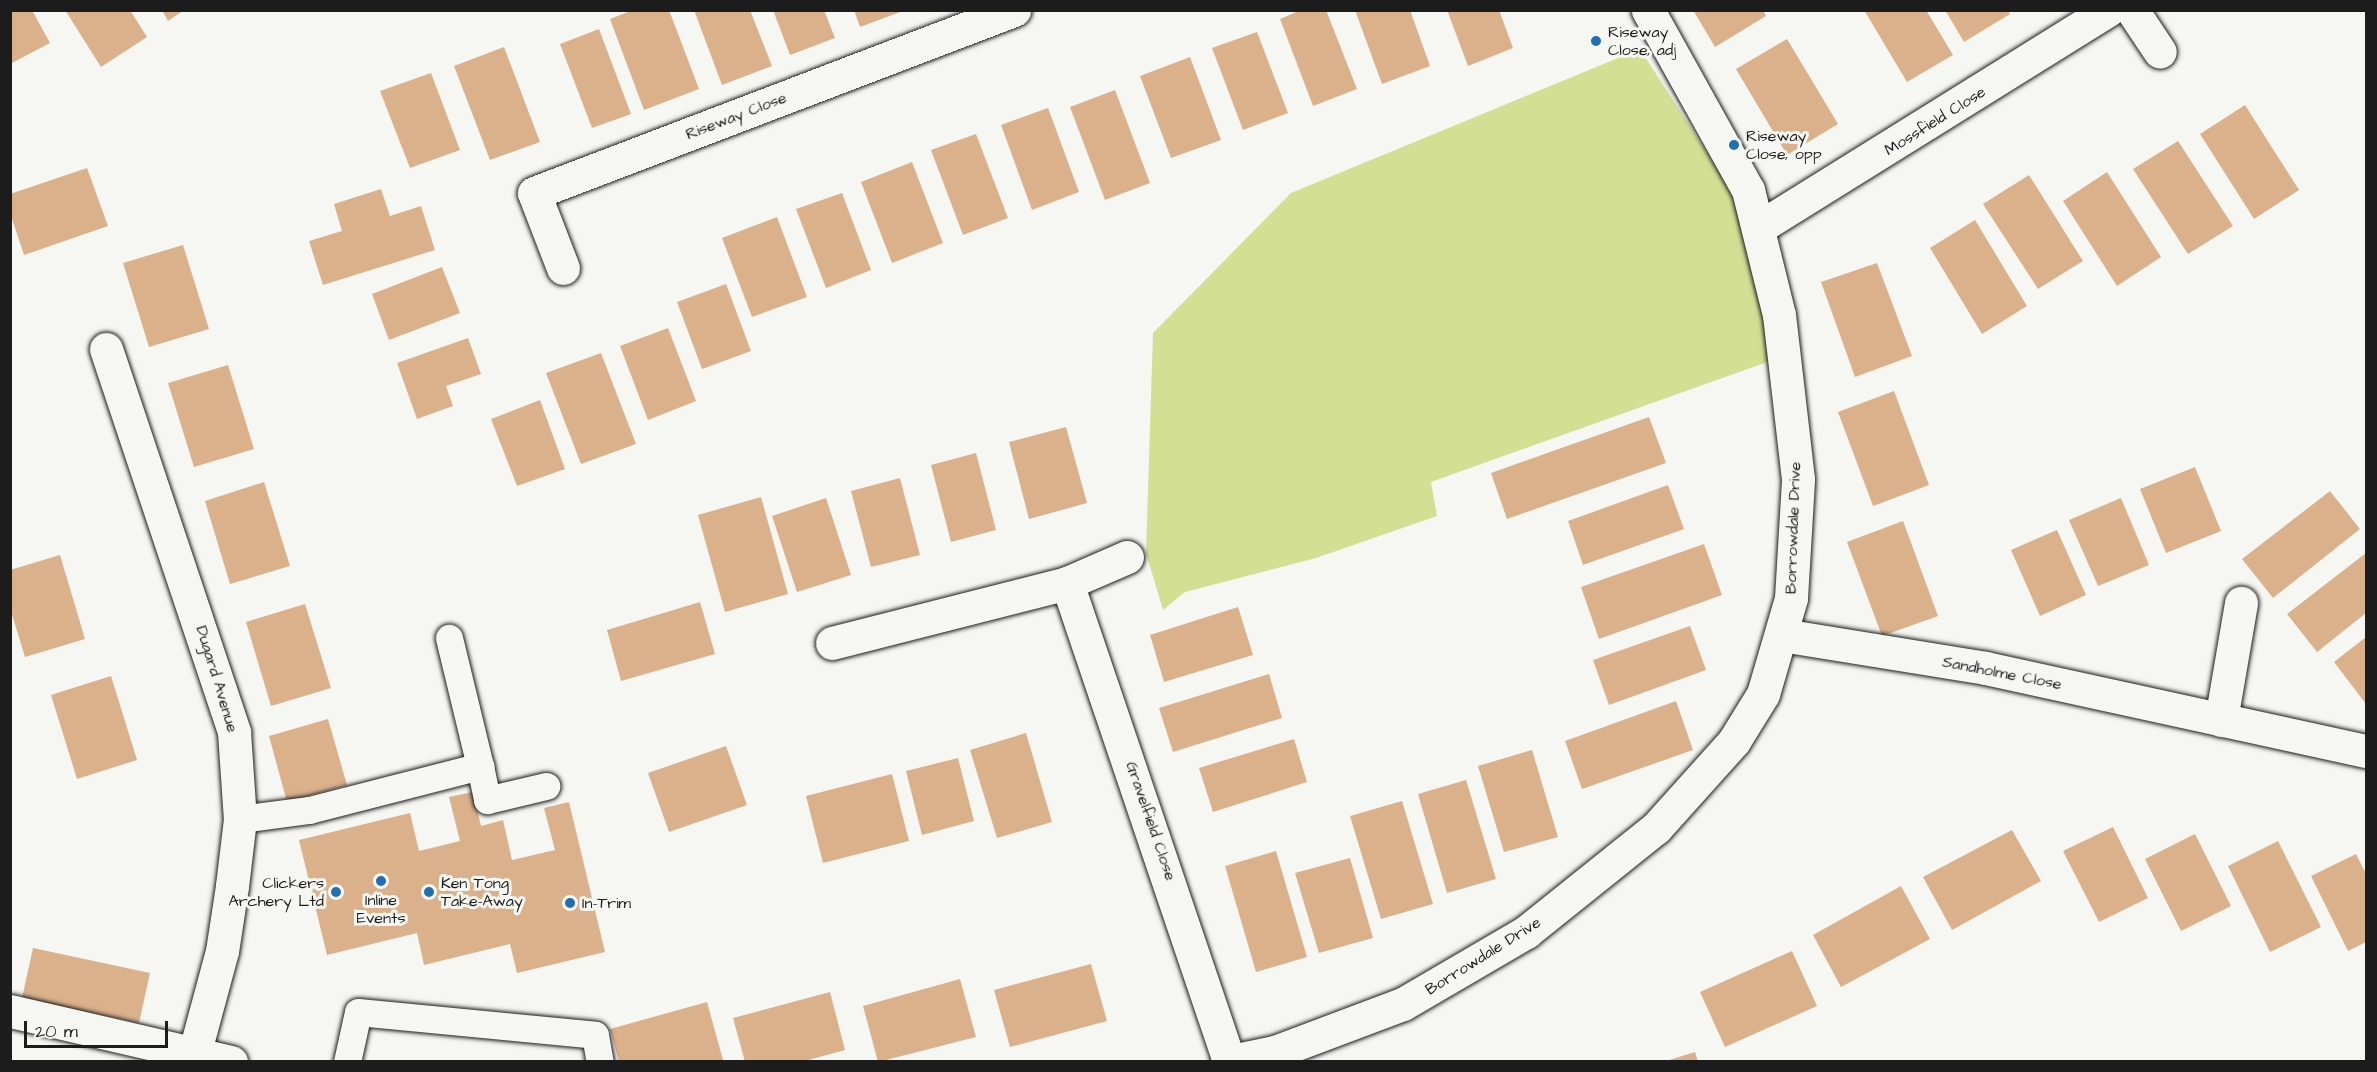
<!DOCTYPE html>
<style>
body{margin:0}
#map{position:relative;width:2377px;height:1072px;overflow:hidden;background:#f6f6f2;font-family:"Architects Daughter",sans-serif}
div>[style]{position:absolute}
.green>*{inset:0;background:#d3e093}
.building>*{inset:0;background:#dbb18c}
.roads{filter:drop-shadow(0 0 2px #1c1c1c) drop-shadow(0 0 2px #1c1c1c)}
.service>*{height:27px;margin:-13.5px;padding:0 13.5px;transform-origin:13.5px;border-radius:13.5px;background:#f6f6f2}
.minor>*{height:33px;margin:-16.5px;padding:0 16.5px;transform-origin:16.5px;border-radius:16.5px;background:#f6f6f2}
.dots>*{width:16px;height:16px;translate:-50% -50%;box-sizing:border-box;border:3px solid #f6f6f2;border-radius:50%}
span{translate:-50% -50%;white-space:nowrap;text-align:center;line-height:1.15;-webkit-text-stroke:6px #f6f6f2;paint-order:stroke}
.poi-label{font-size:16px;color:#1c1c1c}
.left{translate:0 -50%;text-align:left}
.right{translate:-100% -50%;text-align:right}
.street-label{font-size:16px;color:#1c1c1c}
.frame{position:absolute;inset:0;border:12px solid #1c1c1c;pointer-events:none}
.scale{position:absolute;left:24px;top:1021px;width:144px;height:27px;box-sizing:border-box;border:3px solid #1c1c1c;border-top:0;padding-left:8px;font-size:18px;line-height:21px;white-space:nowrap;color:#1c1c1c;-webkit-text-stroke:4px #f6f6f2;paint-order:stroke}
</style>
<div id="map">
<div class="green">
<i style="clip-path:polygon(1640px 49px,1744px 210px,1784px 356px,1431px 482px,1437px 516px,1316px 558px,1185px 592px,1163px 610px,1146px 553px,1153px 333px,1291px 193px)"></i>
</div>
<div class="building">
<i style="clip-path:polygon(10px 10px,32px 10px,50px 43px,10px 64px)"></i>
<i style="clip-path:polygon(65px 10px,130px 10px,147px 37px,101px 67px)"></i>
<i style="clip-path:polygon(162px 10px,184px 10px,168px 21px)"></i>
<i style="clip-path:polygon(633px 10px,669px 10px,699px 89px,644px 110px,610px 19px)"></i>
<i style="clip-path:polygon(694px 10px,750px 10px,772px 66px,722px 85px)"></i>
<i style="clip-path:polygon(773px 10px,824px 10px,835px 38px,790px 55px)"></i>
<i style="clip-path:polygon(854px 10px,903px 10px,903px 11px,860px 27px)"></i>
<i style="clip-path:polygon(1301px 10px,1326px 10px,1357px 89px,1313px 106px,1280px 19px)"></i>
<i style="clip-path:polygon(1355px 10px,1410px 10px,1430px 66px,1382px 84px)"></i>
<i style="clip-path:polygon(1447px 10px,1499px 10px,1513px 48px,1468px 66px)"></i>
<i style="clip-path:polygon(1693px 10px,1763px 10px,1766px 16px,1715px 47px)"></i>
<i style="clip-path:polygon(1864px 10px,1926px 10px,1953px 55px,1907px 82px)"></i>
<i style="clip-path:polygon(1945px 10px,2008px 10px,2010px 14px,1964px 42px)"></i>
<i style="clip-path:polygon(599px 29px,631px 114px,592px 128px,560px 44px)"></i>
<i style="clip-path:polygon(1257px 32px,1288px 113px,1243px 130px,1212px 48px)"></i>
<i style="clip-path:polygon(1787px 39px,1838px 124px,1787px 155px,1736px 69px)"></i>
<i style="clip-path:polygon(504px 47px,540px 142px,490px 160px,454px 66px)"></i>
<i style="clip-path:polygon(1190px 57px,1221px 140px,1171px 158px,1140px 76px)"></i>
<i style="clip-path:polygon(431px 73px,460px 150px,410px 168px,380px 91px)"></i>
<i style="clip-path:polygon(1115px 90px,1150px 183px,1105px 200px,1070px 107px)"></i>
<i style="clip-path:polygon(2245px 105px,2299px 190px,2254px 219px,2200px 134px)"></i>
<i style="clip-path:polygon(1048px 108px,1079px 192px,1032px 210px,1001px 125px)"></i>
<i style="clip-path:polygon(976px 134px,1008px 218px,963px 235px,931px 150px)"></i>
<i style="clip-path:polygon(2178px 141px,2233px 226px,2188px 254px,2133px 169px)"></i>
<i style="clip-path:polygon(912px 162px,943px 243px,892px 263px,861px 182px)"></i>
<i style="clip-path:polygon(87px 168px,108px 226px,24px 255px,10px 213px,10px 194px)"></i>
<i style="clip-path:polygon(2107px 172px,2161px 257px,2117px 286px,2063px 201px)"></i>
<i style="clip-path:polygon(2029px 175px,2083px 261px,2038px 289px,1983px 204px)"></i>
<i style="clip-path:polygon(381px 189px,390px 216px,421px 206px,435px 250px,323px 285px,309px 241px,342px 231px,334px 204px)"></i>
<i style="clip-path:polygon(842px 193px,871px 270px,826px 288px,796px 209px)"></i>
<i style="clip-path:polygon(777px 217px,807px 297px,752px 317px,722px 238px)"></i>
<i style="clip-path:polygon(1975px 220px,2027px 306px,1982px 334px,1930px 248px)"></i>
<i style="clip-path:polygon(183px 245px,209px 329px,149px 347px,123px 263px)"></i>
<i style="clip-path:polygon(1877px 263px,1912px 356px,1855px 377px,1821px 282px)"></i>
<i style="clip-path:polygon(442px 267px,460px 313px,389px 340px,372px 294px)"></i>
<i style="clip-path:polygon(726px 284px,751px 351px,702px 369px,677px 302px)"></i>
<i style="clip-path:polygon(668px 328px,696px 401px,648px 420px,620px 346px)"></i>
<i style="clip-path:polygon(468px 338px,481px 374px,446px 386px,453px 406px,417px 419px,397px 363px)"></i>
<i style="clip-path:polygon(601px 353px,636px 444px,581px 464px,546px 373px)"></i>
<i style="clip-path:polygon(228px 365px,254px 449px,194px 467px,168px 383px)"></i>
<i style="clip-path:polygon(1894px 391px,1929px 485px,1873px 506px,1838px 412px)"></i>
<i style="clip-path:polygon(540px 400px,565px 469px,517px 486px,491px 419px)"></i>
<i style="clip-path:polygon(1649px 417px,1666px 463px,1507px 519px,1491px 473px)"></i>
<i style="clip-path:polygon(1066px 427px,1087px 503px,1029px 519px,1009px 442px)"></i>
<i style="clip-path:polygon(976px 453px,996px 530px,951px 542px,931px 465px)"></i>
<i style="clip-path:polygon(2195px 467px,2221px 531px,2166px 553px,2140px 489px)"></i>
<i style="clip-path:polygon(900px 478px,920px 555px,871px 567px,851px 491px)"></i>
<i style="clip-path:polygon(264px 482px,290px 566px,230px 584px,205px 501px)"></i>
<i style="clip-path:polygon(1668px 485px,1684px 529px,1583px 565px,1568px 521px)"></i>
<i style="clip-path:polygon(2330px 491px,2360px 529px,2273px 598px,2242px 559px)"></i>
<i style="clip-path:polygon(761px 497px,788px 594px,725px 612px,698px 515px)"></i>
<i style="clip-path:polygon(826px 498px,851px 575px,797px 592px,772px 516px)"></i>
<i style="clip-path:polygon(2121px 498px,2149px 565px,2098px 586px,2069px 520px)"></i>
<i style="clip-path:polygon(1903px 521px,1938px 616px,1882px 636px,1847px 542px)"></i>
<i style="clip-path:polygon(2057px 530px,2086px 595px,2040px 616px,2011px 550px)"></i>
<i style="clip-path:polygon(1704px 544px,1722px 595px,1599px 639px,1581px 587px)"></i>
<i style="clip-path:polygon(2366px 553px,2366px 613px,2317px 652px,2287px 614px)"></i>
<i style="clip-path:polygon(60px 555px,85px 639px,25px 657px,10px 608px,10px 570px)"></i>
<i style="clip-path:polygon(700px 602px,715px 654px,621px 681px,607px 630px)"></i>
<i style="clip-path:polygon(305px 604px,331px 688px,271px 706px,246px 622px)"></i>
<i style="clip-path:polygon(1238px 607px,1253px 655px,1164px 682px,1150px 635px)"></i>
<i style="clip-path:polygon(1690px 626px,1706px 670px,1609px 705px,1593px 660px)"></i>
<i style="clip-path:polygon(2366px 637px,2366px 704px,2334px 662px)"></i>
<i style="clip-path:polygon(1269px 674px,1282px 718px,1173px 752px,1159px 708px)"></i>
<i style="clip-path:polygon(111px 676px,137px 760px,77px 779px,51px 695px)"></i>
<i style="clip-path:polygon(1676px 701px,1693px 750px,1582px 789px,1565px 741px)"></i>
<i style="clip-path:polygon(328px 719px,347px 785px,287px 802px,269px 736px)"></i>
<i style="clip-path:polygon(1026px 733px,1052px 822px,997px 838px,970px 750px)"></i>
<i style="clip-path:polygon(1294px 739px,1307px 782px,1213px 812px,1199px 768px)"></i>
<i style="clip-path:polygon(726px 746px,747px 805px,669px 832px,648px 773px)"></i>
<i style="clip-path:polygon(1532px 750px,1558px 837px,1504px 852px,1478px 766px)"></i>
<i style="clip-path:polygon(958px 758px,974px 821px,922px 835px,906px 771px)"></i>
<i style="clip-path:polygon(892px 774px,909px 841px,823px 863px,806px 796px)"></i>
<i style="clip-path:polygon(1466px 780px,1496px 879px,1447px 893px,1418px 794px)"></i>
<i style="clip-path:polygon(473px 792px,481px 826px,503px 820px,512px 860px,555px 850px,544px 808px,569px 802px,605px 952px,517px 973px,510px 944px,424px 965px,417px 933px,327px 955px,299px 840px,410px 813px,419px 851px,460px 841px,449px 797px)"></i>
<i style="clip-path:polygon(1402px 801px,1433px 904px,1381px 919px,1350px 816px)"></i>
<i style="clip-path:polygon(2113px 827px,2148px 898px,2099px 922px,2063px 851px)"></i>
<i style="clip-path:polygon(2012px 830px,2041px 881px,1952px 930px,1923px 877px)"></i>
<i style="clip-path:polygon(2195px 834px,2231px 906px,2181px 931px,2145px 859px)"></i>
<i style="clip-path:polygon(2278px 841px,2321px 927px,2270px 952px,2228px 866px)"></i>
<i style="clip-path:polygon(1276px 851px,1307px 957px,1256px 972px,1225px 866px)"></i>
<i style="clip-path:polygon(2356px 854px,2366px 874px,2366px 942px,2348px 951px,2311px 876px)"></i>
<i style="clip-path:polygon(1350px 858px,1373px 938px,1319px 953px,1295px 873px)"></i>
<i style="clip-path:polygon(1901px 886px,1930px 939px,1841px 987px,1813px 935px)"></i>
<i style="clip-path:polygon(33px 948px,150px 973px,139px 1023px,22px 998px)"></i>
<i style="clip-path:polygon(1792px 951px,1817px 1006px,1725px 1047px,1700px 992px)"></i>
<i style="clip-path:polygon(1091px 964px,1107px 1021px,1010px 1047px,994px 990px)"></i>
<i style="clip-path:polygon(960px 979px,976px 1037px,878px 1062px,863px 1006px)"></i>
<i style="clip-path:polygon(830px 992px,845px 1050px,801px 1062px,745px 1062px,733px 1018px)"></i>
<i style="clip-path:polygon(707px 1002px,723px 1060px,619px 1062px,610px 1029px)"></i>
<i style="clip-path:polygon(1695px 1052px,1698px 1062px,1666px 1062px,1666px 1061px)"></i>
</div>
<div class="roads">
<div class="service">
<i style="left:480px;top:766px;width:35px;rotate:78deg"></i>
<i style="left:487px;top:800px;width:61px;rotate:-13.3deg"></i>
<i style="left:240px;top:819px;width:70px;rotate:-7.4deg"></i>
<i style="left:309px;top:810px;width:177px;rotate:-14.4deg"></i>
<i style="left:480px;top:766px;width:132px;rotate:-103.6deg"></i>
<i style="left:347px;top:1062px;width:51px;rotate:-77.6deg"></i>
<i style="left:358px;top:1012px;width:238px;rotate:5.5deg"></i>
<i style="left:595px;top:1035px;width:27px;rotate:80deg"></i>
</div>
<div class="minor">
<i style="left:2132px;top:10px;width:50px;rotate:56.3deg"></i>
<i style="left:1758px;top:228px;width:412px;rotate:-31.9deg"></i>
<i style="left:563px;top:268px;width:80px;rotate:-111.1deg"></i>
<i style="left:534px;top:193px;width:514px;rotate:-20.87deg"></i>
<i style="left:106px;top:349px;width:404px;rotate:71.5deg"></i>
<i style="left:234px;top:732px;width:87px;rotate:86.1deg"></i>
<i style="left:240px;top:819px;width:67px;rotate:96.8deg"></i>
<i style="left:232px;top:886px;width:66px;rotate:98.7deg"></i>
<i style="left:222px;top:951px;width:108px;rotate:105.1deg"></i>
<i style="left:1127px;top:557px;width:65px;rotate:156.6deg"></i>
<i style="left:1067px;top:583px;width:505px;rotate:71.28deg"></i>
<i style="left:1782px;top:635px;width:206px;rotate:9.2deg"></i>
<i style="left:1985px;top:668px;width:390px;rotate:12.3deg"></i>
<i style="left:832px;top:643px;width:243px;rotate:-14.3deg"></i>
<i style="left:2221px;top:720px;width:119px;rotate:-80.3deg"></i>
<i style="left:10px;top:1011px;width:227px;rotate:13deg"></i>
<i style="left:1227px;top:1062px;width:49px;rotate:-11.8deg"></i>
<i style="left:1275px;top:1052px;width:137px;rotate:-20.6deg"></i>
<i style="left:1403px;top:1004px;width:143px;rotate:-30.3deg"></i>
<i style="left:1526px;top:932px;width:166px;rotate:-38.7deg"></i>
<i style="left:1656px;top:828px;width:117px;rotate:-48.1deg"></i>
<i style="left:1734px;top:741px;width:55px;rotate:-58.3deg"></i>
<i style="left:1763px;top:694px;width:100px;rotate:-73.7deg"></i>
<i style="left:1791px;top:598px;width:119px;rotate:-86.6deg"></i>
<i style="left:1798px;top:479px;width:165px;rotate:-96.6deg"></i>
<i style="left:1779px;top:315px;width:129px;rotate:-103.9deg"></i>
<i style="left:1748px;top:190px;width:206px;rotate:-119.1deg"></i>
</div>
</div>
<div class="dots">
<i style="left:1596px;top:41px;background:#1f6fb2"></i>
<i style="left:1734px;top:145px;background:#1f6fb2"></i>
<i style="left:381px;top:881px;background:#1f6fb2"></i>
<i style="left:336px;top:892px;background:#1f6fb2"></i>
<i style="left:429px;top:892px;background:#1f6fb2"></i>
<i style="left:570px;top:903px;background:#1f6fb2"></i>
</div>
<div class="poi-label">
<span class="left" style="left:1608px;top:41px">Riseway<br>Close, adj</span>
<span class="left" style="left:1746px;top:145px">Riseway<br>Close, opp</span>
<span class="right" style="left:324px;top:892px">Clickers<br>Archery Ltd</span>
<span class="left" style="left:441px;top:892px">Ken Tong<br>Take-Away</span>
<span style="left:381px;top:909px">Inline<br>Events</span>
<span class="left" style="left:582px;top:903px">In-Trim</span>
</div>
<div class="street-label">
<span style="left:736px;top:116px;rotate:-21deg">Riseway Close</span>
<span style="left:1935px;top:121px;rotate:-32deg">Mossfield Close</span>
<span style="left:1793px;top:528px;rotate:-88deg">Borrowdale Drive</span>
<span style="left:2002px;top:673px;rotate:11deg">Sandholme Close</span>
<span style="left:217px;top:679px;rotate:73deg">Dugard Avenue</span>
<span style="left:1151px;top:821px;rotate:71deg">Gravelfield Close</span>
<span style="left:1483px;top:956px;rotate:-32deg">Borrowdale Drive</span>
</div>
<div class="frame"></div>
<div class="scale">20 m</div>
</div>
